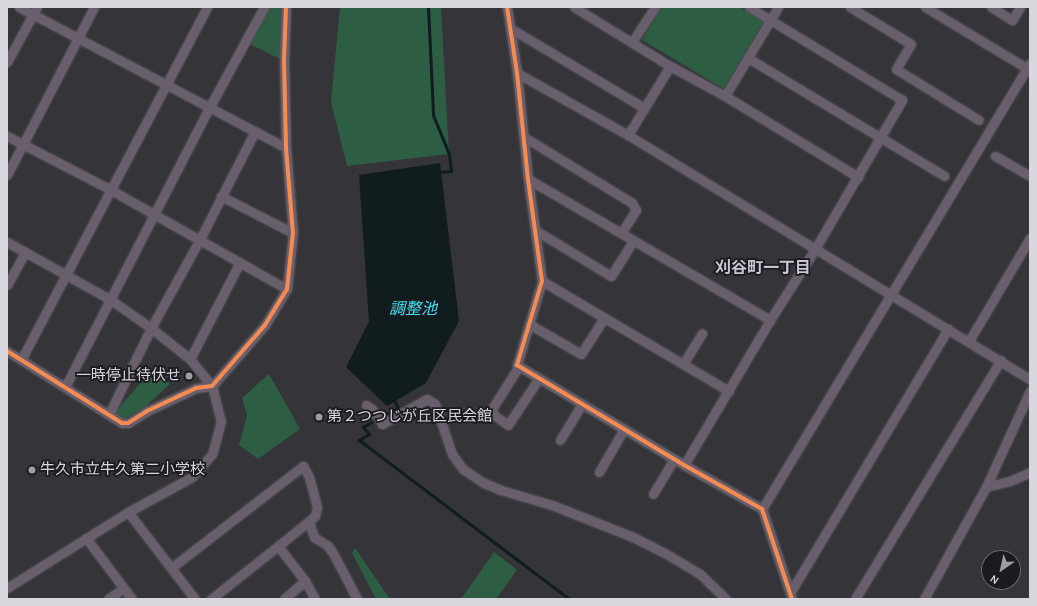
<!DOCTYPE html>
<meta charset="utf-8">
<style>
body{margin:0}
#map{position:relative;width:1037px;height:606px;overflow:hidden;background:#343439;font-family:Karla,"Noto Sans JP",sans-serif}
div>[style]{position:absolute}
.green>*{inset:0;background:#2d5d43}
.water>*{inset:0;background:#101c1e}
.stream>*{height:3px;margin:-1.5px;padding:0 1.5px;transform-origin:1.5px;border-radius:1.5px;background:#101c1e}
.roads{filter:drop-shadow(0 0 1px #525256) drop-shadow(0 0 1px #525256)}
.minor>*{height:9px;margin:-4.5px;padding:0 4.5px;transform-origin:4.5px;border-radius:4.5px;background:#685e6c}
.cycleway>*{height:4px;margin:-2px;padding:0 2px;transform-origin:2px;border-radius:2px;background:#f68b52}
.dots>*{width:11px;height:11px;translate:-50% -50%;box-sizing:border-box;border:2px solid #1b1a1f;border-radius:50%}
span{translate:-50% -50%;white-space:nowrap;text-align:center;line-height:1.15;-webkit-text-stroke:3.5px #1b1a1f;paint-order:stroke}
.poi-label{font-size:15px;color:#d8d7de}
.right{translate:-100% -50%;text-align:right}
.left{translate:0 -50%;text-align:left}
.neighbourhood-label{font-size:16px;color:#c9c6d4;font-weight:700}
.water-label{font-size:16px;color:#40e2f1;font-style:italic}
.frame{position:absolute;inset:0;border:8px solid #d8d7de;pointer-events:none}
.north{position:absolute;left:981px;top:550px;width:40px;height:40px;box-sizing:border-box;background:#1b1a1f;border:1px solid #67666b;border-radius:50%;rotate:214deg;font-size:11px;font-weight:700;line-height:16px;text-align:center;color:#d8d7de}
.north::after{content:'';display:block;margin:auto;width:14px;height:18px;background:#9f9ea4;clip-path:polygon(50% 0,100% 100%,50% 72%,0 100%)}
</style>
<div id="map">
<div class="green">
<i style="clip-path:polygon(264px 7px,281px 7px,286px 9px,284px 61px,246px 42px)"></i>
<i style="clip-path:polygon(340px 7px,441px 7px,449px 154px,347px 166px,331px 102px)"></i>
<i style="clip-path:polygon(661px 7px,740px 7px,764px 21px,724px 89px,642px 40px)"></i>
<i style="clip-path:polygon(154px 368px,170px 384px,144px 408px,125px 419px,114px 413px)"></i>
<i style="clip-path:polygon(269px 374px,300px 429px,258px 459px,239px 445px,247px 415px,242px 398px)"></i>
<i style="clip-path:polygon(355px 548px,390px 599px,376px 599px,352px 553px)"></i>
<i style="clip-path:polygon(494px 552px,517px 570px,496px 599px,461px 599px)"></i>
</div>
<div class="water">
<i style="clip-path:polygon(440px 163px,459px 321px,426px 383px,387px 406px,346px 367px,369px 321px,359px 175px)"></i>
</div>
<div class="stream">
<i style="left:428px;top:7px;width:108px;rotate:87.3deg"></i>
<i style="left:433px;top:115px;width:42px;rotate:67.7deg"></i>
<i style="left:449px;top:154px;width:17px;rotate:83deg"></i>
<i style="left:451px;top:171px;width:13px;rotate:176deg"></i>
<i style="left:393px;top:399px;width:10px;rotate:61deg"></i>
<i style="left:398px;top:408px;width:40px;rotate:152deg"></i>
<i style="left:363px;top:427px;width:9px;rotate:49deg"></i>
<i style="left:369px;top:434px;width:12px;rotate:149deg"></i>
<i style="left:359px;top:440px;width:263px;rotate:37.1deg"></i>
</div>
<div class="roads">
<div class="minor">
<i style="left:19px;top:7px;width:302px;rotate:27.8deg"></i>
<i style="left:507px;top:7px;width:67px;rotate:81.4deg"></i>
<i style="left:517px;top:73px;width:107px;rotate:84.1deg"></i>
<i style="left:528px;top:179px;width:103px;rotate:82.2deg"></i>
<i style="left:542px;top:281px;width:88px;rotate:106.6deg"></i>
<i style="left:517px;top:365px;width:195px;rotate:30.9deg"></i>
<i style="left:684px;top:465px;width:90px;rotate:29.4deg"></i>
<i style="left:762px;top:509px;width:95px;rotate:71.6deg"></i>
<i style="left:574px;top:7px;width:113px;rotate:31.6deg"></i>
<i style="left:670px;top:66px;width:63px;rotate:28.6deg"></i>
<i style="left:725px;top:96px;width:156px;rotate:31.3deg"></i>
<i style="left:850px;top:7px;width:71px;rotate:31.2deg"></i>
<i style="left:911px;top:44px;width:29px;rotate:121deg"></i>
<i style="left:896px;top:69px;width:97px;rotate:31.6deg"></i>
<i style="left:925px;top:7px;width:122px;rotate:31deg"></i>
<i style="left:991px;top:7px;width:25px;rotate:32deg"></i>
<i style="left:1012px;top:20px;width:15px;rotate:-58deg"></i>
<i style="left:510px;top:28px;width:156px;rotate:30.8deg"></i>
<i style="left:632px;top:42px;width:42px;rotate:-56.7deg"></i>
<i style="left:748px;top:58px;width:229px;rotate:31deg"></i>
<i style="left:7px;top:62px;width:63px;rotate:-61.4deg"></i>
<i style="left:517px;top:73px;width:127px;rotate:29.2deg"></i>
<i style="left:628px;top:135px;width:470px;rotate:31.3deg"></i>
<i style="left:725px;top:96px;width:104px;rotate:-59.2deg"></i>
<i style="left:628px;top:135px;width:81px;rotate:-58.7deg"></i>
<i style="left:7px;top:136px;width:117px;rotate:27.4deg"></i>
<i style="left:111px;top:190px;width:202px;rotate:29.4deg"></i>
<i style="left:524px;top:137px;width:127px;rotate:31.4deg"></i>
<i style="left:632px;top:203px;width:8px;rotate:60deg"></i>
<i style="left:636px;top:210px;width:27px;rotate:123deg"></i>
<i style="left:995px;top:156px;width:40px;rotate:29.7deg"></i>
<i style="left:7px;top:175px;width:189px;rotate:-62.6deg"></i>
<i style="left:528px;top:179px;width:280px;rotate:30.2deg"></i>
<i style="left:221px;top:196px;width:81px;rotate:27.2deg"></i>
<i style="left:535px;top:230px;width:89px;rotate:31.2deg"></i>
<i style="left:611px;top:276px;width:41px;rotate:-57.8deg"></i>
<i style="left:7px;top:242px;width:119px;rotate:29.1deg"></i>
<i style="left:111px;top:300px;width:49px;rotate:35deg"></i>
<i style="left:151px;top:328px;width:50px;rotate:38.5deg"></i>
<i style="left:190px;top:359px;width:35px;rotate:51deg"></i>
<i style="left:212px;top:386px;width:36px;rotate:76deg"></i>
<i style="left:221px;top:421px;width:34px;rotate:105deg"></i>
<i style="left:212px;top:454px;width:30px;rotate:131deg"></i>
<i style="left:192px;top:477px;width:73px;rotate:151.3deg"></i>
<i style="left:128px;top:512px;width:143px;rotate:147.9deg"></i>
<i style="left:542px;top:281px;width:217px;rotate:30.5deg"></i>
<i style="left:7px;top:285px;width:38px;rotate:-61deg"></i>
<i style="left:529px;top:324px;width:60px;rotate:30deg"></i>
<i style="left:581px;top:354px;width:43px;rotate:-57.4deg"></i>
<i style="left:969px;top:341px;width:120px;rotate:-59.4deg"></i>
<i style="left:7px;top:351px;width:136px;rotate:32.1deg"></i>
<i style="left:122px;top:423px;width:6px"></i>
<i style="left:128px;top:423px;width:22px;rotate:-32deg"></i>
<i style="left:147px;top:411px;width:54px;rotate:-25.1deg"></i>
<i style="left:196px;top:388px;width:16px;rotate:-7deg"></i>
<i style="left:212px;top:386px;width:81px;rotate:-49deg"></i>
<i style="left:265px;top:325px;width:42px;rotate:-58.6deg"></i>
<i style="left:287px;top:289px;width:56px;rotate:-83.9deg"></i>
<i style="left:293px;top:233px;width:85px;rotate:-94.7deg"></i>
<i style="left:286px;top:148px;width:87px;rotate:-91.3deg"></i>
<i style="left:284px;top:61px;width:54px;rotate:-87.9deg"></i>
<i style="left:190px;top:359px;width:109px;rotate:-62.7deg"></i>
<i style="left:21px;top:360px;width:399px;rotate:-62.2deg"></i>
<i style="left:683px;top:364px;width:36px;rotate:-58deg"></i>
<i style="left:519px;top:366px;width:54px;rotate:122.2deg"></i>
<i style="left:490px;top:412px;width:22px;rotate:36deg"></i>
<i style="left:508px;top:425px;width:56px;rotate:-56.6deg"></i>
<i style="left:65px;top:387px;width:314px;rotate:-62.7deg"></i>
<i style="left:209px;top:108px;width:115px;rotate:-61.4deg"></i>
<i style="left:366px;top:405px;width:7px;rotate:34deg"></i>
<i style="left:372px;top:409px;width:18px;rotate:56deg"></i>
<i style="left:382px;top:424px;width:51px;rotate:-29.1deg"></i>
<i style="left:427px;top:399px;width:9px;rotate:32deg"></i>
<i style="left:435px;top:404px;width:53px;rotate:71.2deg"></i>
<i style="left:452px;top:454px;width:19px;rotate:54deg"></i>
<i style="left:463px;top:469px;width:25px;rotate:34deg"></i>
<i style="left:484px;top:483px;width:18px;rotate:22deg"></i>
<i style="left:501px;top:490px;width:53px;rotate:16.4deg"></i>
<i style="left:552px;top:505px;width:87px;rotate:21.6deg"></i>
<i style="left:633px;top:537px;width:36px;rotate:27deg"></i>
<i style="left:665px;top:553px;width:41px;rotate:31deg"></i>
<i style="left:700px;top:574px;width:36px;rotate:44deg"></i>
<i style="left:109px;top:414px;width:96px;rotate:-64deg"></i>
<i style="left:151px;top:328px;width:102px;rotate:-61.2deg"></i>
<i style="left:200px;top:239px;width:121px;rotate:-63deg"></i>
<i style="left:560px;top:440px;width:42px;rotate:-58.6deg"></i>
<i style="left:684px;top:465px;width:169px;rotate:-59.3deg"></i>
<i style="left:770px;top:320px;width:84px;rotate:-57.6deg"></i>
<i style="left:815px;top:249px;width:173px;rotate:-59.7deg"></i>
<i style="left:902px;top:100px;width:179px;rotate:-148.7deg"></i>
<i style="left:599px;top:472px;width:50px;rotate:-59.8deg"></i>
<i style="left:986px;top:487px;width:25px;rotate:-14deg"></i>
<i style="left:1010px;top:481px;width:22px;rotate:-24deg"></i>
<i style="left:653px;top:494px;width:41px;rotate:-59deg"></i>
<i style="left:762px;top:509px;width:520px;rotate:-59deg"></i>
<i style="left:128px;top:512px;width:110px;rotate:52.4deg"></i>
<i style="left:309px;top:522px;width:16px;rotate:72deg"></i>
<i style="left:314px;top:537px;width:15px;rotate:32deg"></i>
<i style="left:327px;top:545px;width:10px;rotate:53deg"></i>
<i style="left:333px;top:553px;width:52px;rotate:62.4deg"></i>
<i style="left:86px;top:538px;width:76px;rotate:53deg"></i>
<i style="left:171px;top:568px;width:167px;rotate:-37.7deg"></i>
<i style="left:303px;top:466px;width:13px;rotate:61deg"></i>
<i style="left:309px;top:477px;width:31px;rotate:75deg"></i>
<i style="left:317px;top:507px;width:9px;rotate:103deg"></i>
<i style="left:315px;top:516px;width:48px;rotate:141deg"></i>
<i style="left:278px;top:546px;width:44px;rotate:52.4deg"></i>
<i style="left:305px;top:581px;width:21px;rotate:61deg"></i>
<i style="left:790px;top:593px;width:308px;rotate:-59.1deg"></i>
<i style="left:108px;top:599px;width:19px;rotate:-35deg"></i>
<i style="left:211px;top:599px;width:85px;rotate:-38.3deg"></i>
<i style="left:284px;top:599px;width:28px;rotate:-41deg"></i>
<i style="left:855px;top:599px;width:280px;rotate:-58.6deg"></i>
<i style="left:924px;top:599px;width:128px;rotate:-61deg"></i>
<i style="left:986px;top:487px;width:106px;rotate:-65.4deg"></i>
</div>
</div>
<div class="cycleway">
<i style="left:507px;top:7px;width:67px;rotate:81.4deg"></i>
<i style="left:517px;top:73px;width:107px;rotate:84.1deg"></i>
<i style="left:528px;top:179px;width:103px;rotate:82.2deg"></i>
<i style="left:542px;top:281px;width:88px;rotate:106.6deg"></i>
<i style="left:517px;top:365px;width:195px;rotate:30.9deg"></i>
<i style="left:684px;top:465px;width:90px;rotate:29.4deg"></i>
<i style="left:762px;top:509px;width:95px;rotate:71.6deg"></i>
<i style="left:7px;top:351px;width:136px;rotate:32.1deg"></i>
<i style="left:122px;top:423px;width:6px"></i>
<i style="left:128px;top:423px;width:22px;rotate:-32deg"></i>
<i style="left:147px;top:411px;width:54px;rotate:-25.1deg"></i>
<i style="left:196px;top:388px;width:16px;rotate:-7deg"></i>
<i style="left:212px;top:386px;width:81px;rotate:-49deg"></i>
<i style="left:265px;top:325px;width:42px;rotate:-58.6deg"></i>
<i style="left:287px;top:289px;width:56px;rotate:-83.9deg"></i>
<i style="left:293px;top:233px;width:85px;rotate:-94.7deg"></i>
<i style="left:286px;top:148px;width:87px;rotate:-91.3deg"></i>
<i style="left:284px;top:61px;width:54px;rotate:-87.9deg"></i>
</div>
<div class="dots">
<i style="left:189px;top:376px;background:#9f9ea4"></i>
<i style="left:319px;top:417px;background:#9f9ea4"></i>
<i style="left:32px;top:470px;background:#9f9ea4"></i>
</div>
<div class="poi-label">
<span class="right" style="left:181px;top:376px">一時停止待伏せ</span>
<span class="left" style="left:327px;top:417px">第２つつじが丘区民会館</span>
<span class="left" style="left:40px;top:470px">牛久市立牛久第二小学校</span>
</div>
<div class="neighbourhood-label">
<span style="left:763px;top:268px">刈谷町一丁目</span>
</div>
<div class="water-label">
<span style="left:413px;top:309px">調整池</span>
</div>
<div class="frame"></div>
<div class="north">N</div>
</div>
